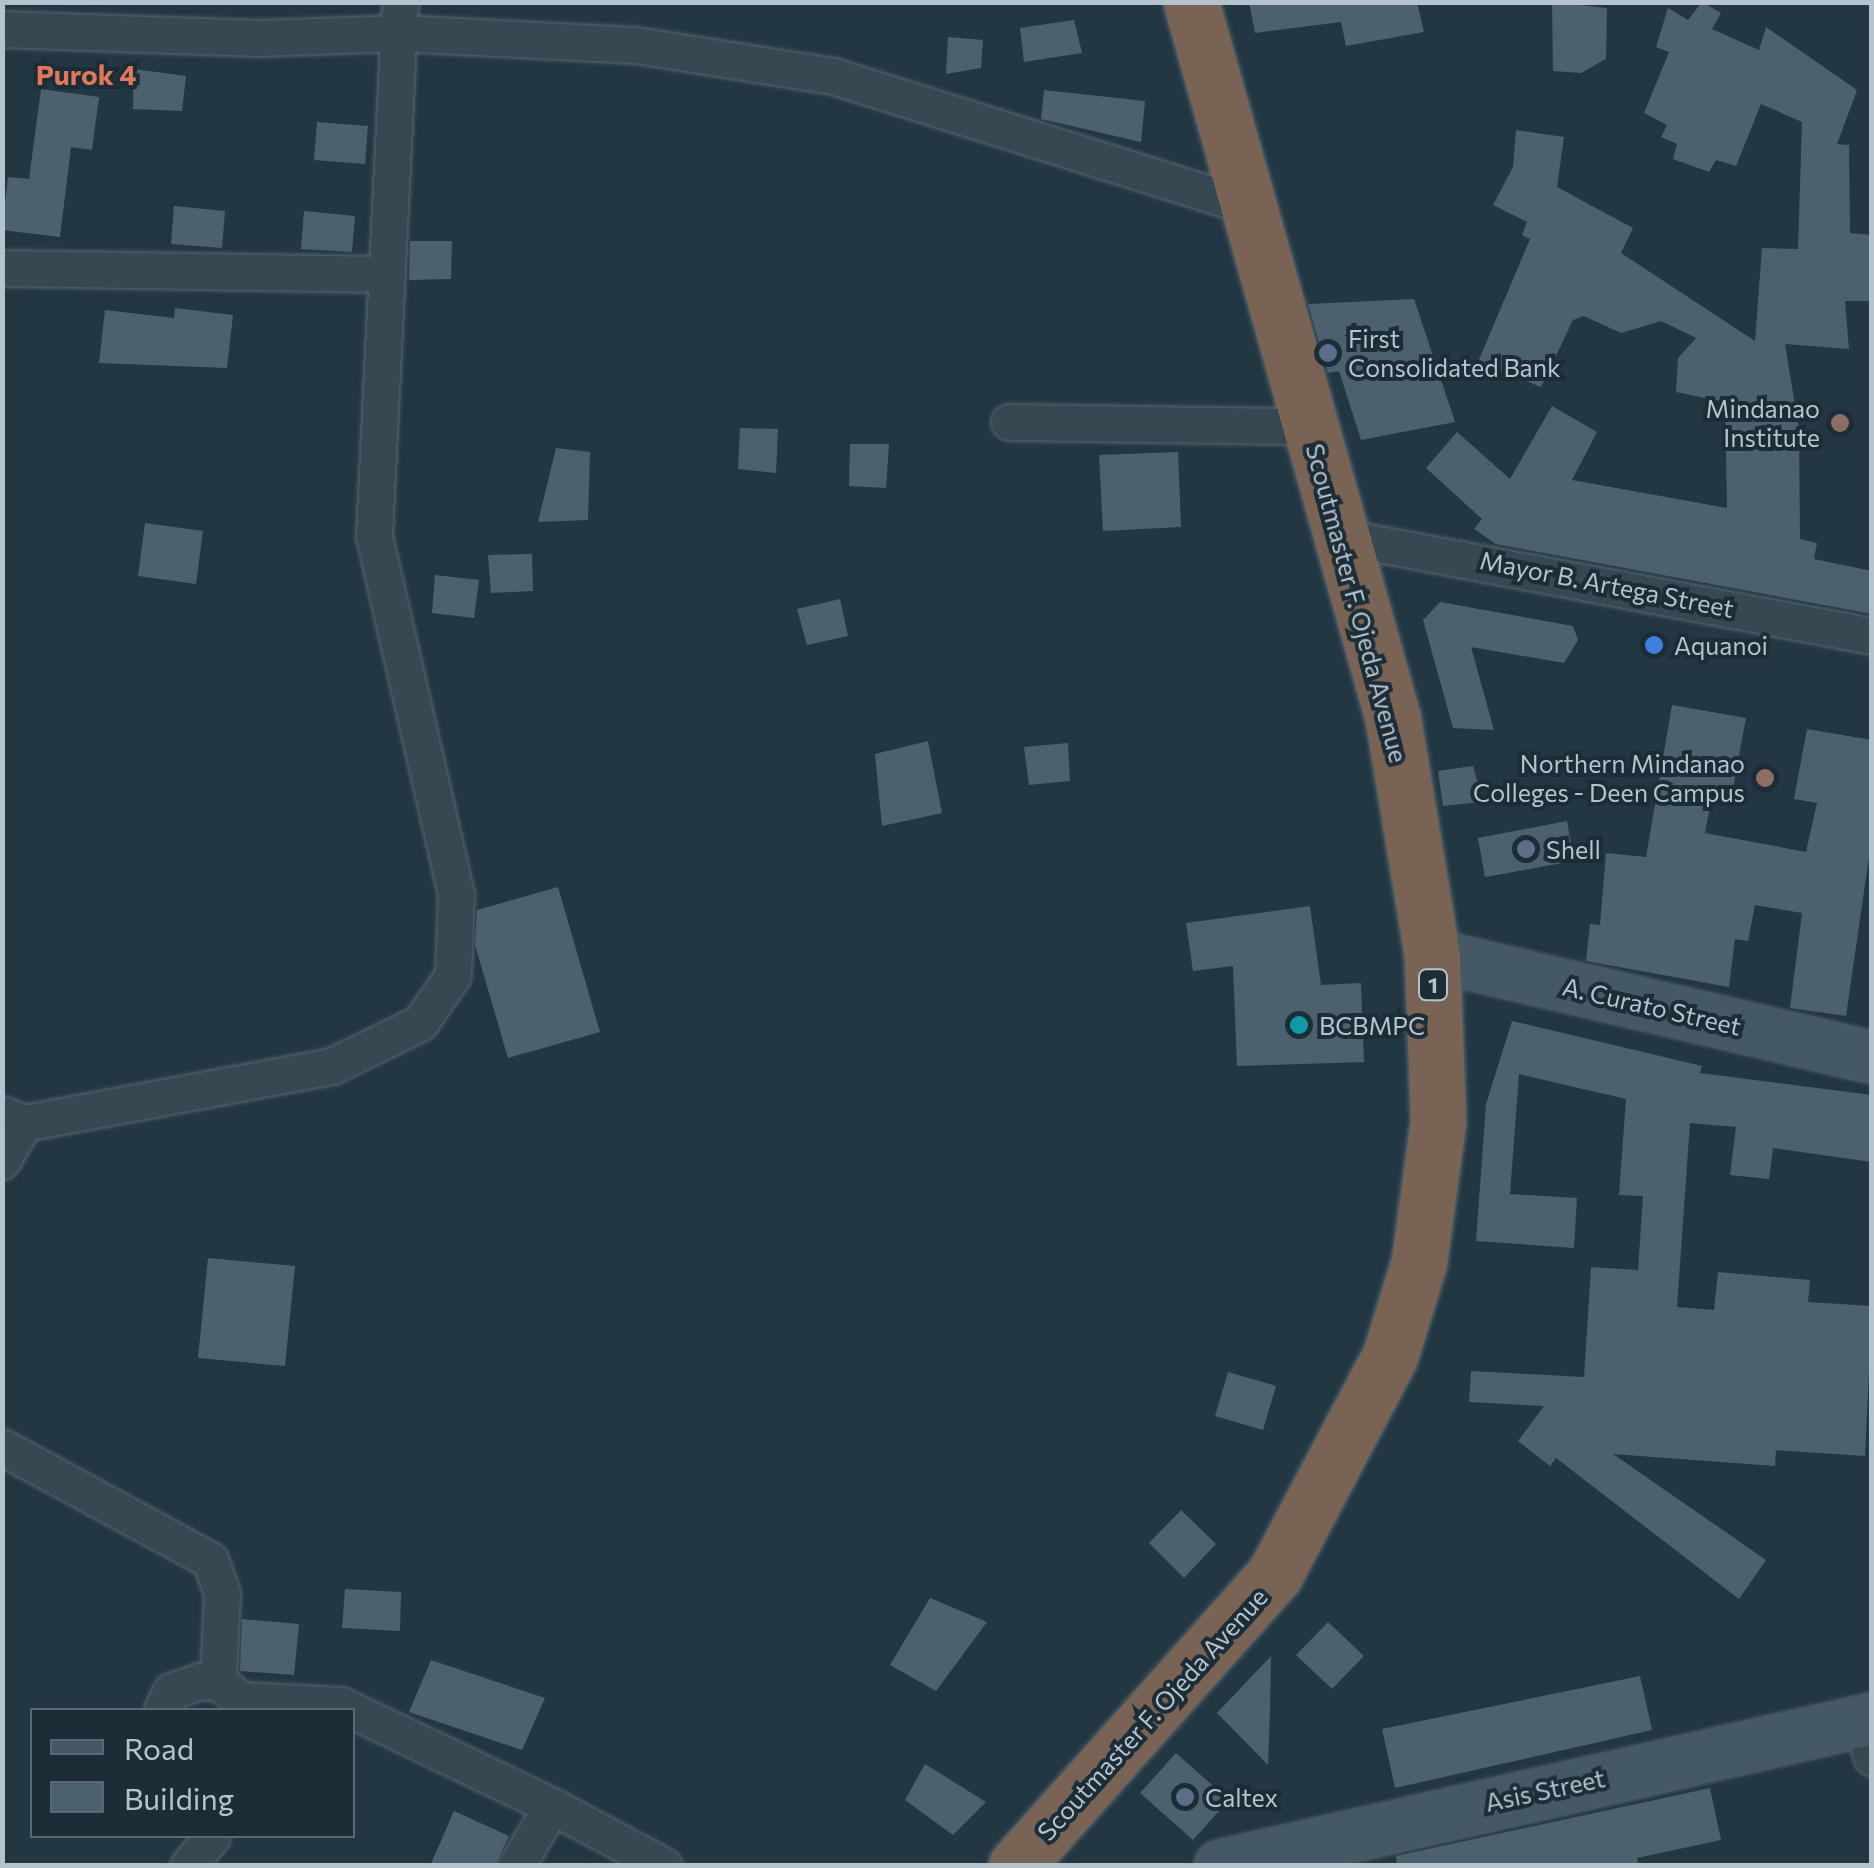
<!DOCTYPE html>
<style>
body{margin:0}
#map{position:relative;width:1874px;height:1868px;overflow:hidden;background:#233743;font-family:Commissioner,sans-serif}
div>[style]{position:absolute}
.building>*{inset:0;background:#4c616e}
.roads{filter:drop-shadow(0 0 2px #55666f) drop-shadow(0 0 2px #55666f)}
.street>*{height:35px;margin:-17.5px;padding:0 17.5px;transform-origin:17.5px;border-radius:17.5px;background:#384852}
.secondary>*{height:50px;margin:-25px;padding:0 25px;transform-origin:25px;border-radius:25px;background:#455866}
.highway>*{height:55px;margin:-27.5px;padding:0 27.5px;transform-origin:27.5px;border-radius:27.5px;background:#796354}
.dots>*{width:28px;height:28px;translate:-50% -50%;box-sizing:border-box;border:5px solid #1c2d38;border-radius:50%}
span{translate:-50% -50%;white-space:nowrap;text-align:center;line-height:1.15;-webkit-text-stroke:8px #1c2d38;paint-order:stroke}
.shield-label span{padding:2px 8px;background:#1c2d38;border:2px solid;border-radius:8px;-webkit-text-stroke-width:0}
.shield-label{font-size:22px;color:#b4c3cc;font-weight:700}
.poi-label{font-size:25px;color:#b4c3cc}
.left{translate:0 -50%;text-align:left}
.right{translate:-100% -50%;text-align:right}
.street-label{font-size:25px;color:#b4c3cc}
.neighbourhood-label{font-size:28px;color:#e0795c;font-weight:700}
.frame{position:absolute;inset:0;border:5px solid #b4c3cc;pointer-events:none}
.legend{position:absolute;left:30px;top:1708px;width:325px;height:130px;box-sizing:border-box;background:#1c2d38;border:2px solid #596973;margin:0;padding:12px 18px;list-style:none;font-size:30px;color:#b4c3cc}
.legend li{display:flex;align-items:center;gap:20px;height:50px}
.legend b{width:50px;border:2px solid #596973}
</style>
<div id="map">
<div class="building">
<i style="clip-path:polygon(1249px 2px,1417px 2px,1424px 32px,1346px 46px,1341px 22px,1255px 33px)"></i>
<i style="clip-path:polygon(1552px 2px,1607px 8px,1606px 59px,1581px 73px,1553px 71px)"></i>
<i style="clip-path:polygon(1702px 2px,1721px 13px,1712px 29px,1759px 50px,1766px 27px,1857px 90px,1837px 144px,1849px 145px,1850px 233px,1872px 235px,1872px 301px,1845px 301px,1849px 349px,1785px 344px,1799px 430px,1800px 539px,1817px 543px,1814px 559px,1872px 571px,1872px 614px,1496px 544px,1474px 529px,1482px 519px,1426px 468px,1457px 432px,1510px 479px,1552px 406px,1597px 432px,1572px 480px,1727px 508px,1725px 402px,1676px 392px,1678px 358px,1696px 338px,1661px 321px,1621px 333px,1584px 316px,1573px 320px,1541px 387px,1478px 362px,1530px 239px,1522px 235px,1527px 222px,1493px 205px,1513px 167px,1516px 130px,1564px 137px,1557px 187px,1633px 228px,1621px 253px,1755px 341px,1762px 248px,1798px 249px,1802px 122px,1761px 104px,1736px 166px,1716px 160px,1709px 172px,1673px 159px,1677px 144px,1661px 137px,1667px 125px,1644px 113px,1669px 52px,1656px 47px,1668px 8px,1688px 20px)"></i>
<i style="clip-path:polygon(1074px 20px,1082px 53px,1024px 62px,1020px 28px)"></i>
<i style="clip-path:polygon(948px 37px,983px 40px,981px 68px,946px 74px)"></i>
<i style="clip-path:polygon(134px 69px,186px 76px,182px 111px,133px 109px)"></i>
<i style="clip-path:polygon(41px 89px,99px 97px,92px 150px,71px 147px,60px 237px,2px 230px,8px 177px,29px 179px)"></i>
<i style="clip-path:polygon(1044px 90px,1145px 101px,1141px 142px,1041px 119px)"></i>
<i style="clip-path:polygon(317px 122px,368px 126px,365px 164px,314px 160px)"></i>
<i style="clip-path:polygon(174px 206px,225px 211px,222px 248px,171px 244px)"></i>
<i style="clip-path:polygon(304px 211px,355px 216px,352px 252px,301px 249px)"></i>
<i style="clip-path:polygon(410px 241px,452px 241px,451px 279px,409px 280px)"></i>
<i style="clip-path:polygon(1414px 299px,1455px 422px,1361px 440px,1339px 371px,1328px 373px,1308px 304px)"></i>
<i style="clip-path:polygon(175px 308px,233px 315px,227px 368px,99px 363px,105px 310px,174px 318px)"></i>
<i style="clip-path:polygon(740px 428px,778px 429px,776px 473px,738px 469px)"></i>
<i style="clip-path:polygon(850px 444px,889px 444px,886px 488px,849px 486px)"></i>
<i style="clip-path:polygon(556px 448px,590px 452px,588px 520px,538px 522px)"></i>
<i style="clip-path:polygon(1178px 452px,1181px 527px,1103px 531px,1099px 455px)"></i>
<i style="clip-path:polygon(145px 523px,203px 531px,196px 584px,138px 576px)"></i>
<i style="clip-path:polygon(532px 554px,533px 591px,491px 593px,488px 555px)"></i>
<i style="clip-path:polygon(435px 575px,479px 580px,474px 618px,432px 613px)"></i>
<i style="clip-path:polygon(840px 599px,848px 636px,807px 645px,797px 609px)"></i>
<i style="clip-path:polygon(1440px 602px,1573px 626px,1578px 640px,1564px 663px,1471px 647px,1494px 730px,1453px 728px,1423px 620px)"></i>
<i style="clip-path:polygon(1672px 705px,1746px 718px,1733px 788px,1714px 786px,1705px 833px,1806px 852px,1817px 803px,1794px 799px,1807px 729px,1872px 740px,1872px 836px,1846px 1016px,1790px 1008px,1802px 913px,1755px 905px,1748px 941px,1735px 939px,1729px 987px,1586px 961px,1590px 924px,1600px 925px,1606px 853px,1646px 857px)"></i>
<i style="clip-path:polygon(928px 741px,942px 813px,882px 826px,875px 754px)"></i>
<i style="clip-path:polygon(1068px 743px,1070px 781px,1029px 785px,1024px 747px)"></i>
<i style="clip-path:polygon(1473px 766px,1483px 802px,1443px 806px,1438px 771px)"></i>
<i style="clip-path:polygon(1567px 821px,1574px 861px,1485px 877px,1478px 838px)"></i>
<i style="clip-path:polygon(558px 887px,600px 1032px,508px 1058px,475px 945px,477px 910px)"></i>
<i style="clip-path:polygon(1310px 906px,1321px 985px,1361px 983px,1364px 1062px,1237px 1066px,1233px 966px,1193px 971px,1186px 923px)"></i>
<i style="clip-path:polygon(1512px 1021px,1702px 1066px,1700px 1073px,1872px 1095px,1872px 1162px,1773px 1148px,1769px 1179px,1730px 1175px,1736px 1127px,1690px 1123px,1677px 1307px,1714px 1310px,1718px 1272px,1810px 1280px,1808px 1302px,1872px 1306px,1865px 1456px,1776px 1450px,1775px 1466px,1613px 1454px,1766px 1560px,1739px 1599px,1556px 1458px,1550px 1466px,1518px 1441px,1544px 1406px,1469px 1402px,1471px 1371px,1584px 1377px,1591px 1267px,1638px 1270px,1643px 1196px,1619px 1195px,1626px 1099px,1519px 1074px,1510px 1194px,1577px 1198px,1574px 1248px,1476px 1241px,1486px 1104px)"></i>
<i style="clip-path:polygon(208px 1258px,295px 1266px,285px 1366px,198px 1358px)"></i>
<i style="clip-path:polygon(1228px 1372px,1276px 1386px,1263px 1430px,1215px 1416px)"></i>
<i style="clip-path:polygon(1181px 1510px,1216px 1544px,1184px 1578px,1149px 1543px)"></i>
<i style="clip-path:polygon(345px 1589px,401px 1592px,400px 1631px,342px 1628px)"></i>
<i style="clip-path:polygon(930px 1598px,987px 1622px,936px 1691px,890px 1665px)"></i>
<i style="clip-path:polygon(242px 1619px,299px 1624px,294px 1675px,240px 1671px)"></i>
<i style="clip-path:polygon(1328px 1622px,1364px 1656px,1332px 1689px,1296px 1655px)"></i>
<i style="clip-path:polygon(1271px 1656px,1270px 1710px,1268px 1765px,1217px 1713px)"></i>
<i style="clip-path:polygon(431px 1660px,545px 1698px,522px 1750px,409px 1712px)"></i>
<i style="clip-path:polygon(1640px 1676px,1652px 1730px,1395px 1788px,1382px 1729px)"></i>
<i style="clip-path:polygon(1176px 1753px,1229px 1800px,1193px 1840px,1140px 1793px)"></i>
<i style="clip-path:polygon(925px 1764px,986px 1802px,953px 1835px,905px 1800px)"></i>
<i style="clip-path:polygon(1710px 1788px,1721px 1840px,1637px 1858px,1639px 1866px,1397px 1866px,1396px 1856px)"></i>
<i style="clip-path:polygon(454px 1811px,509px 1836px,495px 1866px,430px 1866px)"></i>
</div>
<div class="roads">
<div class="street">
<i style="left:2px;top:29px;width:257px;rotate:2deg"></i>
<i style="left:259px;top:38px;width:140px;rotate:-2deg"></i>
<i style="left:399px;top:33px;width:236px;rotate:2.9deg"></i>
<i style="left:635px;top:45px;width:200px;rotate:8.9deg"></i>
<i style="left:833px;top:76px;width:438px;rotate:17.4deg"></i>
<i style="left:2px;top:268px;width:382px;rotate:0.9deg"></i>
<i style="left:1009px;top:422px;width:298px;rotate:0.8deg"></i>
<i style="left:1341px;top:537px;width:540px;rotate:10.56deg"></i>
<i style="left:2px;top:1114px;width:24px;rotate:22deg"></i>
<i style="left:24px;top:1123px;width:313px;rotate:-10.5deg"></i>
<i style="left:332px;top:1066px;width:98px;rotate:-26deg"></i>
<i style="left:420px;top:1023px;width:58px;rotate:-55.5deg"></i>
<i style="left:453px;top:975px;width:81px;rotate:-87.9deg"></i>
<i style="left:456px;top:894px;width:368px;rotate:-102.9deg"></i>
<i style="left:374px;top:535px;width:534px;rotate:-87.21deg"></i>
<i style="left:2px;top:1161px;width:44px;rotate:-59.9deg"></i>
<i style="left:2px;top:1447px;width:237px;rotate:28.5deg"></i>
<i style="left:210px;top:1560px;width:35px;rotate:70deg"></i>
<i style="left:222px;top:1593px;width:89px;rotate:92.6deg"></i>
<i style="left:162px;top:1710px;width:21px;rotate:-65deg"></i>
<i style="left:171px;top:1691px;width:31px;rotate:-19deg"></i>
<i style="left:200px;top:1681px;width:18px;rotate:3deg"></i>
<i style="left:218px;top:1682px;width:30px;rotate:37deg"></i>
<i style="left:242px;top:1700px;width:99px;rotate:2.9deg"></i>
<i style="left:341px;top:1705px;width:234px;rotate:25.6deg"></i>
<i style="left:1862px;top:1721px;width:38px;rotate:75deg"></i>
<i style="left:188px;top:1866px;width:38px;rotate:-51deg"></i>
<i style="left:516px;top:1866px;width:70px;rotate:-59deg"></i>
<i style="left:552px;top:1806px;width:127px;rotate:28.2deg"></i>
</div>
<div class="secondary">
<i style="left:1432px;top:955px;width:452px;rotate:13.1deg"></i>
<i style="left:1220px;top:1866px;width:668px;rotate:-12.71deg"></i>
</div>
<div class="highway">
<i style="left:1016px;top:1866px;width:390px;rotate:-48.4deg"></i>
<i style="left:1275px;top:1574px;width:246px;rotate:-62.2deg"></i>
<i style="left:1390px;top:1356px;width:98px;rotate:-72.9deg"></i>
<i style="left:1419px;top:1262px;width:142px;rotate:-82.3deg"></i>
<i style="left:1438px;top:1121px;width:166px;rotate:-92.1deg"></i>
<i style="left:1432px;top:955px;width:239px;rotate:-99.4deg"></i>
<i style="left:1393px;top:719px;width:745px;rotate:-105.73deg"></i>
</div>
</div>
<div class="dots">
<i style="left:1328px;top:353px;background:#5c6f8a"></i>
<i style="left:1840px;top:423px;background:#8d6e63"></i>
<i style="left:1654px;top:645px;background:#3f7fe0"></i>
<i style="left:1765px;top:778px;background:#8d6e63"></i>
<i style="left:1526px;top:849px;background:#5c6f8a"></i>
<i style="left:1299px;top:1025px;background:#0f9aa8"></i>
<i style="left:1185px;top:1797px;background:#5c6f8a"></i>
</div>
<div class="shield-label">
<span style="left:1433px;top:985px">1</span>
</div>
<div class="poi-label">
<span class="left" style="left:1348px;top:353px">First<br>Consolidated Bank</span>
<span class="right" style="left:1820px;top:423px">Mindanao<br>Institute</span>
<span class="left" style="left:1674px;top:645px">Aquanoi</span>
<span class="right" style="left:1745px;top:778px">Northern Mindanao<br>Colleges - Deen Campus</span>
<span class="left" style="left:1546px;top:849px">Shell</span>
<span class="left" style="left:1319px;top:1025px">BCBMPC</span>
<span class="left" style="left:1205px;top:1797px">Caltex</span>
</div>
<div class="street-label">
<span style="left:1607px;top:584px;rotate:11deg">Mayor B. Artega Street</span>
<span style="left:1357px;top:603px;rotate:75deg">Scoutmaster F. Ojeda Avenue</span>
<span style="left:1652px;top:1006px;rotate:13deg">A. Curato Street</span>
<span style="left:1152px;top:1714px;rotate:-48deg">Scoutmaster F. Ojeda Avenue</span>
<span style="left:1545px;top:1790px;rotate:-12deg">Asis Street</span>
</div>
<div class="neighbourhood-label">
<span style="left:86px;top:74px">Purok 4</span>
</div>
<div class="frame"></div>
<ul class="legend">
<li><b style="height:12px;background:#455866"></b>Road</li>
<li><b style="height:28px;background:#4c616e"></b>Building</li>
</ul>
</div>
